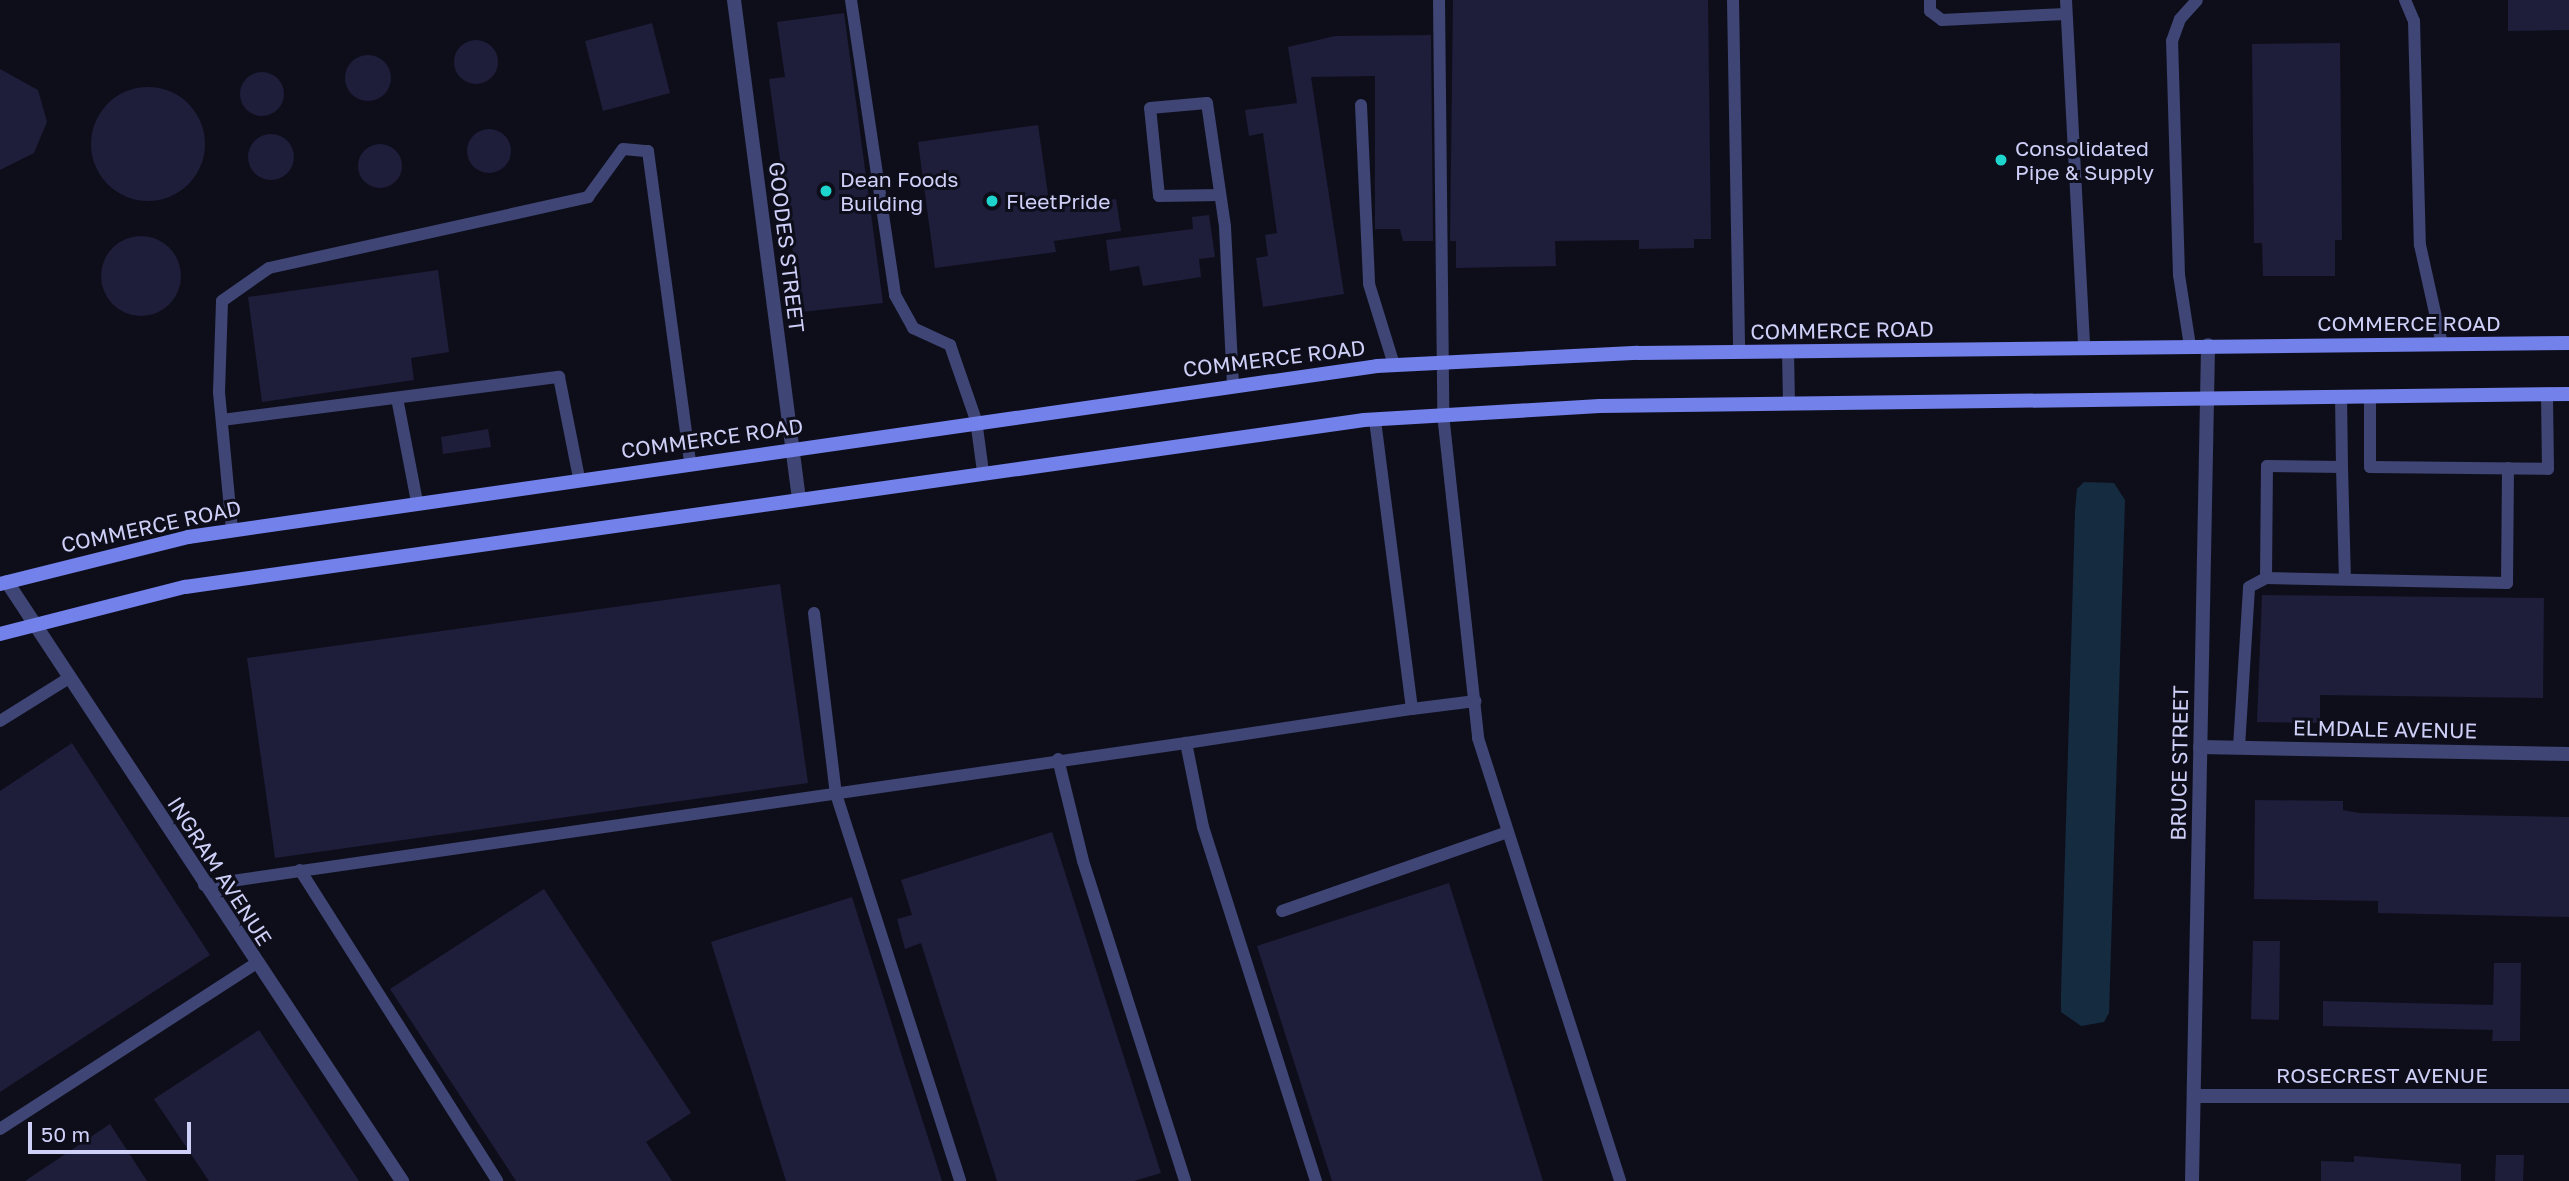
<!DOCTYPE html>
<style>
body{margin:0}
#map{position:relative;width:2569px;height:1181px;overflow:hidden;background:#0e0e1b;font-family:"Golos Text",sans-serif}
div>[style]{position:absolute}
.water>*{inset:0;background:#152b3f}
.building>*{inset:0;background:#1e1d3a}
.round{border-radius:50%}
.lane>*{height:12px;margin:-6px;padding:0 6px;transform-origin:6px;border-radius:6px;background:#3f4574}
.street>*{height:14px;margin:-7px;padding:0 7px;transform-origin:7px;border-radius:7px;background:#3f4574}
.secondary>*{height:14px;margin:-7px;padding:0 7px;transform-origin:7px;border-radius:7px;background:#7381eb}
.dots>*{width:19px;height:19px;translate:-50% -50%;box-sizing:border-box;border:4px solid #0e0e1b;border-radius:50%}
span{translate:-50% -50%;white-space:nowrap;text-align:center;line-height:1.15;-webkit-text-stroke:6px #0e0e1b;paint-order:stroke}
.poi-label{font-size:21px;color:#cfd0f8}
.left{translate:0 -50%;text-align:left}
.street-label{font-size:21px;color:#cfd0f8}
.scale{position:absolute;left:28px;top:1122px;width:163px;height:32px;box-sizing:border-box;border:4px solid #cfd0f8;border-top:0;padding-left:9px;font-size:21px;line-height:24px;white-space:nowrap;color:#cfd0f8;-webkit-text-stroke:5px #0e0e1b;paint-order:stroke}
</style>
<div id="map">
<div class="water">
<i style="clip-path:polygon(2084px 482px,2114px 483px,2125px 500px,2109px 1013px,2104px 1022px,2081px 1026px,2061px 1012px,2061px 993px,2075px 511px,2077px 489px)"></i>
</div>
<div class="building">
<i style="clip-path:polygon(1453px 0,1708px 0,1711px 239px,1694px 239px,1694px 248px,1639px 249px,1639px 240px,1555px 241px,1556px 266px,1456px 268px,1456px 241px,1450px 241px)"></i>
<i style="clip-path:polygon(2508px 0,2569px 0,2569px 30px,2508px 31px)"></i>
<i style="clip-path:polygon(844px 13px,883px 303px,801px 312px,769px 79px,785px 77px,777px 22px)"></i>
<i style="clip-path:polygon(652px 23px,670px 93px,603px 111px,585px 41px)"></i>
<i style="clip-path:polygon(1431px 35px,1433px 241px,1403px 241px,1400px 229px,1375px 229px,1375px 76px,1311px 77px,1344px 294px,1263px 307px,1256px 258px,1268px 256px,1265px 235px,1277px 233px,1263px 133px,1249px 136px,1245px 110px,1297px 103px,1288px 47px,1335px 36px)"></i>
<i class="round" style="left:454px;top:40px;width:44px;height:44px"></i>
<i style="clip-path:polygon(2340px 43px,2342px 240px,2335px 240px,2335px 276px,2263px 276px,2262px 243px,2254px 243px,2252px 44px)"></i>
<i class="round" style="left:345px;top:55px;width:46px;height:46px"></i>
<i style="clip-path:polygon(0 69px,38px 90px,47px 122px,34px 153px,0 170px)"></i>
<i class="round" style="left:240px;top:72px;width:44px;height:44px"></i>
<i class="round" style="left:91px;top:87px;width:114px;height:114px"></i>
<i style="clip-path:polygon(1038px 125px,1050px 208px,1116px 199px,1121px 231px,1054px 241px,1056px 252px,935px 268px,918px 142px)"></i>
<i class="round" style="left:467px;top:129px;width:44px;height:44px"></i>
<i class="round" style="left:248px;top:134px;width:46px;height:46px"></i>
<i class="round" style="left:358px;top:144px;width:44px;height:44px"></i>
<i style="clip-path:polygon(1209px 215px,1215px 257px,1199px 259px,1201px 277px,1143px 286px,1139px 266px,1110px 271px,1106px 240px,1193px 229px,1192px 217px)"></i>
<i class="round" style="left:101px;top:236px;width:80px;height:80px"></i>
<i style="clip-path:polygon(438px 270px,449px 352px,411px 358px,414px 380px,262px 402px,248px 297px)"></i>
<i style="clip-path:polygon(488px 429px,491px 447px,443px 454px,441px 437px)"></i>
<i style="clip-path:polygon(780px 584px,808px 783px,275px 858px,247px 658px)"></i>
<i style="clip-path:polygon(2262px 595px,2544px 598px,2543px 698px,2320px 695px,2320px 723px,2257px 722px)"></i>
<i style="clip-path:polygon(72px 743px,210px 955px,0 1092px,0 791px)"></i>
<i style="clip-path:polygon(2255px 800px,2343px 801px,2343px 810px,2359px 813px,2569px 817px,2569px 917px,2378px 913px,2378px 901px,2254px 899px)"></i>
<i style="clip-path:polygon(1052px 832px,1161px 1173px,1134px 1181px,997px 1181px,921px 943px,905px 949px,897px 919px,912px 915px,901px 880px)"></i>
<i style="clip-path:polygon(1449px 883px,1543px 1181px,1332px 1181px,1257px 946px)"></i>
<i style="clip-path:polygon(544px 889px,691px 1113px,646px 1142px,672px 1181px,516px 1181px,390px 989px)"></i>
<i style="clip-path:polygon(852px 897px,906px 1069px,942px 1181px,786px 1181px,711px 942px)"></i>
<i style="clip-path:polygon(2253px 941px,2280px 941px,2279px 1020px,2251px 1019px)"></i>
<i style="clip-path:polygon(2494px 963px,2521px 963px,2520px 1041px,2492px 1041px,2493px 1030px,2323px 1026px,2323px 1001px,2493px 1005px)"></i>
<i style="clip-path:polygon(259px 1030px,359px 1181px,209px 1181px,154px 1099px)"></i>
<i style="clip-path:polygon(110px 1124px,147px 1181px,25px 1181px)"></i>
<i style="clip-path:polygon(2496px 1155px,2524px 1155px,2523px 1181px,2495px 1181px)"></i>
<i style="clip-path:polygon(2354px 1156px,2461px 1164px,2461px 1181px,2321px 1181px,2321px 1161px,2354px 1162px)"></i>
</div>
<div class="lane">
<i style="left:851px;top:0;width:298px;rotate:81.5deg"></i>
<i style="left:895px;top:295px;width:38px;rotate:61deg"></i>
<i style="left:913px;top:328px;width:41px;rotate:24.7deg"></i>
<i style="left:950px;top:345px;width:79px;rotate:70.9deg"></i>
<i style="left:976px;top:420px;width:52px;rotate:82.3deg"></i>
<i style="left:1439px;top:0;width:414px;rotate:89.4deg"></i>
<i style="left:1443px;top:414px;width:326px;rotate:83.8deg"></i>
<i style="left:1478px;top:738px;width:465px;rotate:72.2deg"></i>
<i style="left:1733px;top:0;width:352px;rotate:89deg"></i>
<i style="left:1930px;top:0;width:11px;rotate:90deg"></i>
<i style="left:1930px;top:11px;width:15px;rotate:37deg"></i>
<i style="left:1942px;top:20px;width:124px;rotate:-2.8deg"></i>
<i style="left:2066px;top:0;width:347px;rotate:87deg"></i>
<i style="left:2405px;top:0;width:23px;rotate:67deg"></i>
<i style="left:2414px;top:21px;width:224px;rotate:88.5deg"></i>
<i style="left:2420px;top:245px;width:101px;rotate:77.5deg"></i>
<i style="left:1361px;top:105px;width:179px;rotate:87.4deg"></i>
<i style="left:1369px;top:284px;width:85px;rotate:72.8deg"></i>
<i style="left:1220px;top:195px;width:61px;rotate:179.1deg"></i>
<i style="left:1159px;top:196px;width:88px;rotate:-95.8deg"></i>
<i style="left:1150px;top:108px;width:57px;rotate:-5deg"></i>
<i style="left:1207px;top:103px;width:125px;rotate:81.7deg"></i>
<i style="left:1225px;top:227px;width:158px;rotate:87.1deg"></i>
<i style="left:2190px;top:346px;width:72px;rotate:-98.8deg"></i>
<i style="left:2179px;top:275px;width:234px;rotate:-91.7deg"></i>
<i style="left:2172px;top:41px;width:23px;rotate:-70deg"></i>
<i style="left:2180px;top:19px;width:25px;rotate:-48deg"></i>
<i style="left:1788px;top:351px;width:52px;rotate:88.9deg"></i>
<i style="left:2370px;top:396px;width:71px;rotate:90deg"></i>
<i style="left:2370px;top:467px;width:178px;rotate:0.6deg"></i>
<i style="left:2548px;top:469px;width:75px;rotate:-90.8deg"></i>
<i style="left:397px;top:398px;width:106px;rotate:79.1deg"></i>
<i style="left:222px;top:420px;width:340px;rotate:-7.3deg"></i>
<i style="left:559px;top:377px;width:103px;rotate:78.8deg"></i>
<i style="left:2342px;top:467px;width:111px;rotate:88.5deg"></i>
<i style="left:232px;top:530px;width:139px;rotate:-95.4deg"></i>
<i style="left:219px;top:392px;width:91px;rotate:-88.1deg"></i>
<i style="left:222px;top:301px;width:57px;rotate:-35.1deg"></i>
<i style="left:269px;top:268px;width:327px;rotate:-12.5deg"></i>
<i style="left:588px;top:197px;width:59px;rotate:-53.9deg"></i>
<i style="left:623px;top:149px;width:25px;rotate:5deg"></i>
<i style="left:648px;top:151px;width:314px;rotate:82.3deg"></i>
<i style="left:2266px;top:578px;width:112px;rotate:-89.5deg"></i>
<i style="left:2267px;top:466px;width:75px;rotate:0.8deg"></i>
<i style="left:2342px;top:467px;width:71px;rotate:-90.8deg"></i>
<i style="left:814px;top:613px;width:182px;rotate:83.1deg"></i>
<i style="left:836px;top:794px;width:406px;rotate:72.2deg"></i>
<i style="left:1412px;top:709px;width:64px;rotate:-7.2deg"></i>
<i style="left:0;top:721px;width:81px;rotate:-31.9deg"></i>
<i style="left:2239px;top:747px;width:160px;rotate:-86.4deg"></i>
<i style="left:2249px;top:587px;width:19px;rotate:-28deg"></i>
<i style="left:2266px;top:578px;width:241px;rotate:1.2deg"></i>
<i style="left:2507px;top:583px;width:115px;rotate:-89.5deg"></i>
<i style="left:1058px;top:759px;width:105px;rotate:76.2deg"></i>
<i style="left:1083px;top:861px;width:336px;rotate:72.3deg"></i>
<i style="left:300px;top:870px;width:368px;rotate:57.6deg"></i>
<i style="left:204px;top:885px;width:992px;rotate:-8.23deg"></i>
<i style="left:1282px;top:911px;width:238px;rotate:-19.3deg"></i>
<i style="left:0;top:1129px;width:304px;rotate:-32.9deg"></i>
<i style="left:1316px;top:1181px;width:372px;rotate:-107.7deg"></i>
<i style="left:1203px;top:827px;width:86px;rotate:-101.4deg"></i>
<i style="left:1186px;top:743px;width:229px;rotate:-8.6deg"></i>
<i style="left:1412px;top:709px;width:291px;rotate:-97.3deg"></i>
</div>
<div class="street">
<i style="left:734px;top:0;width:503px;rotate:82.58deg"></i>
<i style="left:7px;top:582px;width:718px;rotate:56.6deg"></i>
<i style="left:2200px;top:747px;width:369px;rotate:1.1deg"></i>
<i style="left:2195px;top:1096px;width:374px"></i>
<i style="left:2192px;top:1181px;width:836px;rotate:-88.9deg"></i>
</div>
<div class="secondary">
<i style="left:0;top:584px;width:194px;rotate:-14deg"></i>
<i style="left:188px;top:537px;width:1201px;rotate:-8.18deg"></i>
<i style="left:1377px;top:366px;width:261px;rotate:-2.9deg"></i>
<i style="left:1638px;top:353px;width:931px;rotate:-0.62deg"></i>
<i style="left:0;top:634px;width:191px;rotate:-14.3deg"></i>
<i style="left:185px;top:587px;width:1191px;rotate:-8.06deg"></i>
<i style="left:1364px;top:420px;width:236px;rotate:-3.4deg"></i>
<i style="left:1600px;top:406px;width:969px;rotate:-0.71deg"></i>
</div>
<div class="dots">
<i style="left:2001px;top:160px;background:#1ed5cd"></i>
<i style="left:826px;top:191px;background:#1ed5cd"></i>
<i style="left:992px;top:201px;background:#1ed5cd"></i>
</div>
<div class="poi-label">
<span class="left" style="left:2015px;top:160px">Consolidated<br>Pipe &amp; Supply</span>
<span class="left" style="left:840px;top:191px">Dean Foods<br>Building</span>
<span class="left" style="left:1006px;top:201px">FleetPride</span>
</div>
<div class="street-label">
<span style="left:787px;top:247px;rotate:83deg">GOODES STREET</span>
<span style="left:2409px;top:323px">COMMERCE ROAD</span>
<span style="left:1842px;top:330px;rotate:-1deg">COMMERCE ROAD</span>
<span style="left:1274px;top:358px;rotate:-7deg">COMMERCE ROAD</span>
<span style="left:712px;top:438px;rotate:-8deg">COMMERCE ROAD</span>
<span style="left:151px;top:526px;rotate:-12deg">COMMERCE ROAD</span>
<span style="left:2385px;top:729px;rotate:1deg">ELMDALE AVENUE</span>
<span style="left:2179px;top:763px;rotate:-89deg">BRUCE STREET</span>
<span style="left:220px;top:871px;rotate:57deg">INGRAM AVENUE</span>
<span style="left:2382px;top:1075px">ROSECREST AVENUE</span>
</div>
<div class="scale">50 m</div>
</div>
